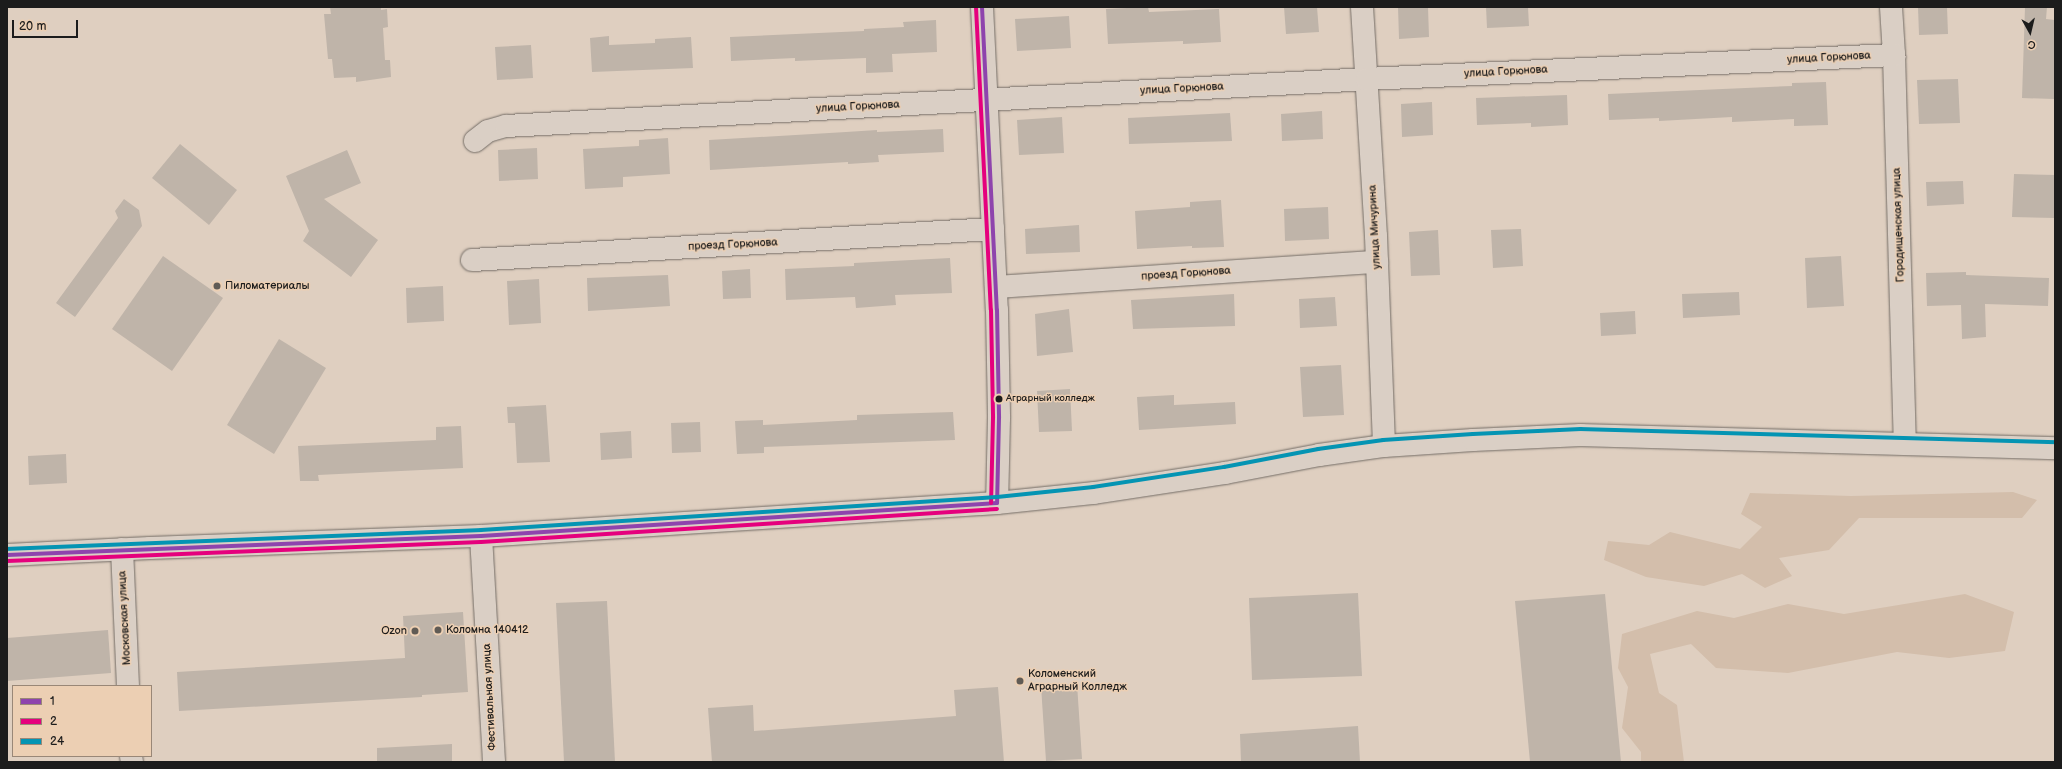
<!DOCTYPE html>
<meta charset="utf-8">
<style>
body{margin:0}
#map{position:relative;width:2062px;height:769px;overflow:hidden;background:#dfcfc0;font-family:"Balsamiq Sans",sans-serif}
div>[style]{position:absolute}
.green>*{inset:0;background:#d3beab}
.building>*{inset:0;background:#bfb4a9}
.roads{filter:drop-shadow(0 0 1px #746d66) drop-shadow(0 0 1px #746d66)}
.minor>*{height:22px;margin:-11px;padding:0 11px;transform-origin:11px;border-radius:11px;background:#dacfc5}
.secondary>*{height:22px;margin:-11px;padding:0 11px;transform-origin:11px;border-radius:11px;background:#dacfc5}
.bus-1>*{height:4px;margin:-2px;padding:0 2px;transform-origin:2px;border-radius:2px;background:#8e44ad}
.bus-2>*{height:4px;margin:-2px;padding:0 2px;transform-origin:2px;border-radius:2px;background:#e5007d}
.bus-3>*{height:4px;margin:-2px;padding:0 2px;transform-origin:2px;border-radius:2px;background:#0494b3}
.dots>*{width:11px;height:11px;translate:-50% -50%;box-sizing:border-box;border:2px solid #eccfb3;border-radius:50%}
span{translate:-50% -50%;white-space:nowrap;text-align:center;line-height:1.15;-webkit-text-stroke:3px #eccfb3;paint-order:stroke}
.bus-label{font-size:10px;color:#1c1c1c}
.left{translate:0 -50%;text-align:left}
.street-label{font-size:11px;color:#1c1c1c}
.poi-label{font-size:11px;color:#1c1c1c}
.right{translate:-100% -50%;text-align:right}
.frame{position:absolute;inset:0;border:8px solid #1c1c1c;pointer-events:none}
.legend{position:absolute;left:12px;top:685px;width:140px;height:72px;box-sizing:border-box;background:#eccfb3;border:1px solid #998777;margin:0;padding:5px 7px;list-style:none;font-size:12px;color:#1c1c1c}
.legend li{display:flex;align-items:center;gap:8px;height:20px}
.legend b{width:20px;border:1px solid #998777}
.north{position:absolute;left:2010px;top:12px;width:40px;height:40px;-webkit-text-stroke:3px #eccfb3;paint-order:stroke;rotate:172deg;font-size:11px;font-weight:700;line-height:16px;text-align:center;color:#1c1c1c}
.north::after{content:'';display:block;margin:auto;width:14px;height:18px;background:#1c1c1c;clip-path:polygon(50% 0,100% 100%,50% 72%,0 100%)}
.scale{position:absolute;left:12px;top:20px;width:66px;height:18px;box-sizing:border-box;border:2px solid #1c1c1c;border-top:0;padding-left:5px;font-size:12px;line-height:14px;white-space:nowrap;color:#1c1c1c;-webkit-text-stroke:3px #eccfb3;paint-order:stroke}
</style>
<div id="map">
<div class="green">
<i style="clip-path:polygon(2013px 492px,2037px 500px,2022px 518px,1859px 518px,1829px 550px,1779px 558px,1792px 576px,1765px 588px,1742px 574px,1704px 586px,1646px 577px,1604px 560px,1608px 541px,1649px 545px,1670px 532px,1740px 549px,1762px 527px,1741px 514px,1750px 493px,1851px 496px)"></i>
<i style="clip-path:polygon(1965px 594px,2014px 612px,2005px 651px,1949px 658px,1897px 652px,1788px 673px,1716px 668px,1691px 644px,1650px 654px,1659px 693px,1677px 705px,1684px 762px,1641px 762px,1641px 752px,1622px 728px,1628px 687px,1618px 668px,1622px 634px,1697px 611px,1734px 618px,1788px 604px,1844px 614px)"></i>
</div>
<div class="building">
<i style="clip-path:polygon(330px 7px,381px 7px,381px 10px,387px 9px,388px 27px,383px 28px,385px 60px,390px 60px,391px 77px,356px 82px,356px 77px,334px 78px,332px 59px,328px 59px,324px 14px,331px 14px)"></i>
<i style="clip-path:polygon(1148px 7px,1149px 12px,1219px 9px,1221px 42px,1183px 44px,1183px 41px,1108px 44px,1106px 9px)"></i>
<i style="clip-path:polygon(1284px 7px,1317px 7px,1319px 32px,1286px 34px)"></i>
<i style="clip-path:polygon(1398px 7px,1428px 7px,1429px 37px,1399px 39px)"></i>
<i style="clip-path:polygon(1486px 7px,1528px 7px,1529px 26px,1487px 28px)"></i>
<i style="clip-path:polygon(1918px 7px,1947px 7px,1948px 34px,1919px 35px)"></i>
<i style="clip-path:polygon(2025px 7px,2047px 7px,2046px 19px,2055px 20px,2054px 99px,2022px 98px)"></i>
<i style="clip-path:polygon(1069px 16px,1071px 48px,1017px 51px,1015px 19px)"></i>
<i style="clip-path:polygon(936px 20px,937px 52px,892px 54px,893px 72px,866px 73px,866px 58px,795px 61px,795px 58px,731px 61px,730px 37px,864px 31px,864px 29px,904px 27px,903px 22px)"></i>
<i style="clip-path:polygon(609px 36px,609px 45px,655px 43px,655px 39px,691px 37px,693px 68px,592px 72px,590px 38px)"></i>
<i style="clip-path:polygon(531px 45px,533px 78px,497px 80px,495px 47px)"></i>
<i style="clip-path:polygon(1958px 79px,1960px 123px,1919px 124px,1917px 80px)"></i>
<i style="clip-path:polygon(1826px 82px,1828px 125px,1794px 126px,1794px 119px,1732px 122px,1732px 117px,1659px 121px,1659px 118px,1609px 120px,1608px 94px,1792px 86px,1792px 83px)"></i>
<i style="clip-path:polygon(1567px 95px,1568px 125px,1531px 127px,1531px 123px,1477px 125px,1476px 98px)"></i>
<i style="clip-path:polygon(1432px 102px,1433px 135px,1402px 137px,1401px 104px)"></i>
<i style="clip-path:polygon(1322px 111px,1323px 139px,1282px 141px,1281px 114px)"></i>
<i style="clip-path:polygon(1230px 113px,1232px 141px,1129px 144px,1128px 118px)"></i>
<i style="clip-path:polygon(1062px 117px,1064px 153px,1019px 155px,1017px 120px)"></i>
<i style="clip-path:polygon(943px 129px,944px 152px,878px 155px,879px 162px,848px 164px,848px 162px,710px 170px,709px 140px,846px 132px,877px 130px,877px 132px)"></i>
<i style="clip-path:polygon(668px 138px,670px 174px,623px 177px,623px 187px,585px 189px,583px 149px,639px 146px,639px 140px)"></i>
<i style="clip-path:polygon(180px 144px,237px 190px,209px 225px,152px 178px)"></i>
<i style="clip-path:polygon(537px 148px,538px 179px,499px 181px,498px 150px)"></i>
<i style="clip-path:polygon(347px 150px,361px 183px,324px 199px,378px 240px,351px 277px,303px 241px,309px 231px,286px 176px)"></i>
<i style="clip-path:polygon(2014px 174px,2055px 175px,2055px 218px,2012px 217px)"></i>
<i style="clip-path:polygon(1963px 181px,1964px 204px,1927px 206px,1926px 182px)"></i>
<i style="clip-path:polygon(124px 199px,139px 210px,142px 226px,75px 317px,56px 303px,118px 218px,115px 211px)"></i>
<i style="clip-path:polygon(1221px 200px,1224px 247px,1192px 248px,1192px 246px,1137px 249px,1135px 211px,1190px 207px,1190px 202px)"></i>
<i style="clip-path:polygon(1328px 207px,1329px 239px,1285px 241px,1284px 209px)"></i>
<i style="clip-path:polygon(1079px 225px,1080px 252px,1026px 254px,1025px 229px)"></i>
<i style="clip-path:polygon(1521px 229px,1523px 266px,1493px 268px,1491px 230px)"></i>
<i style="clip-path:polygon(1438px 230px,1440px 275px,1411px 276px,1409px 232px)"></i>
<i style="clip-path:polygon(163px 256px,223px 298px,172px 371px,112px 329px)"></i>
<i style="clip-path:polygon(1841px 256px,1844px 306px,1807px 308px,1805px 258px)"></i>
<i style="clip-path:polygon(950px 258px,952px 293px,895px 295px,896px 305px,856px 308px,855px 297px,786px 300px,785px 269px,854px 266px,854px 263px)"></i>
<i style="clip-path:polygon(750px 269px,751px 298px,723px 299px,722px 271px)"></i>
<i style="clip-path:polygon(1966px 272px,1966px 275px,2049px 278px,2048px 306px,1985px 304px,1986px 337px,1962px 339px,1961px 305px,1927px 306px,1926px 273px)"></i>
<i style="clip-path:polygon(668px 275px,670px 306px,588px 311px,587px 278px)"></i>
<i style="clip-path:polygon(539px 279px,541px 323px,509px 325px,507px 281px)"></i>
<i style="clip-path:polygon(443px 286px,444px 321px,407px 323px,406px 288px)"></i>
<i style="clip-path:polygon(1739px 292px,1740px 315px,1683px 318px,1682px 294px)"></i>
<i style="clip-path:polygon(1234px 294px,1235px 326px,1133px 329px,1131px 300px)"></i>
<i style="clip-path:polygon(1335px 297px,1337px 326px,1300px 328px,1299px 299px)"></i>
<i style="clip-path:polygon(1069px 309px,1073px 352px,1037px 356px,1035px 314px)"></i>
<i style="clip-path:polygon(1635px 311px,1636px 334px,1601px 336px,1600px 313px)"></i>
<i style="clip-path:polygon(279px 339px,326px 368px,274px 454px,227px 425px)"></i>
<i style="clip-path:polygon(1341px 365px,1344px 415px,1303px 417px,1300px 367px)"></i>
<i style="clip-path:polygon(1070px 389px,1072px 431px,1039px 432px,1037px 391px)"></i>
<i style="clip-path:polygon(1174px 395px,1174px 405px,1235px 402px,1236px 424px,1139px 430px,1137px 397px)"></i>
<i style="clip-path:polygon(546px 405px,550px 462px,517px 463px,515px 423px,508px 423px,507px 407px)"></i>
<i style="clip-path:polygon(953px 412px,955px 440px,764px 447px,764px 453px,737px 454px,735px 421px,763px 420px,763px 425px,857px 420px,857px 415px)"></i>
<i style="clip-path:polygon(700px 422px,701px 452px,672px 453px,671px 423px)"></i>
<i style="clip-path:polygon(461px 426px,463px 468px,318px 475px,319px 481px,300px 481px,298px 446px,436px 440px,436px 427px)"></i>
<i style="clip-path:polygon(631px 431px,632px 458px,601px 460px,600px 433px)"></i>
<i style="clip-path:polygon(66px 454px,67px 483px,29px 485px,28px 456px)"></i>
<i style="clip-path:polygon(1358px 593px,1362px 676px,1252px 680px,1249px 598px)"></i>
<i style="clip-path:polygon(1605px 594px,1621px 762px,1530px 762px,1515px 601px)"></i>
<i style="clip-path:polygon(607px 601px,615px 762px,564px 762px,556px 603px)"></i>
<i style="clip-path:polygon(463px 612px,468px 692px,422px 695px,422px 697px,179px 711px,177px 672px,405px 658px,403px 616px)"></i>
<i style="clip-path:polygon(108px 630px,111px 673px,7px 681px,7px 638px)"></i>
<i style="clip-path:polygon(1077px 684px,1082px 759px,1046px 761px,1041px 686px)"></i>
<i style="clip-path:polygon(998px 687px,1004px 762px,712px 762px,708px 708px,753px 705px,754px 731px,956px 716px,954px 690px)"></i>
<i style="clip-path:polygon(1358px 726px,1360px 762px,1241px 762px,1240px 734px)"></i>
<i style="clip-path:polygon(452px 744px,452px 762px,377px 762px,377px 748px)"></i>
</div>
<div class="roads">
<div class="minor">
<i style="left:982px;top:7px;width:303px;rotate:87.2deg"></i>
<i style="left:997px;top:310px;width:108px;rotate:88.9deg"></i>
<i style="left:999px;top:418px;width:85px;rotate:91.3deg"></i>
<i style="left:1362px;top:7px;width:229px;rotate:86.5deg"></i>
<i style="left:1376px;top:236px;width:210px;rotate:87.8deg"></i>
<i style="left:1891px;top:7px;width:48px;rotate:86.4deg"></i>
<i style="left:1894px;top:55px;width:389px;rotate:88.4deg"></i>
<i style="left:475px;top:141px;width:16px;rotate:-38deg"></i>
<i style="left:488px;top:131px;width:19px;rotate:-16deg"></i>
<i style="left:506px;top:126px;width:862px;rotate:-3.12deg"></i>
<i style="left:1367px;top:79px;width:528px;rotate:-2.61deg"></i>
<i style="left:472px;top:260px;width:522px;rotate:-3.41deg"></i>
<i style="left:996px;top:287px;width:382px;rotate:-3.8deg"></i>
<i style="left:481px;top:536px;width:226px;rotate:86.7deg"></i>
<i style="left:122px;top:549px;width:137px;rotate:87.5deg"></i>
<i style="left:131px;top:756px;width:6px;rotate:81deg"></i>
</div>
<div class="secondary">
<i style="left:7px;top:555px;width:143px;rotate:-2.8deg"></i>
<i style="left:150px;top:548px;width:331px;rotate:-2.1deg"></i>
<i style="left:481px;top:536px;width:517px;rotate:-3.66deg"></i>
<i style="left:997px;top:503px;width:98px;rotate:-5.9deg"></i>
<i style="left:1094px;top:493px;width:133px;rotate:-8.7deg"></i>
<i style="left:1225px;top:473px;width:96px;rotate:-10.8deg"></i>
<i style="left:1319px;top:455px;width:66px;rotate:-7.9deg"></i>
<i style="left:1384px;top:446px;width:89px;rotate:-3.9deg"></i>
<i style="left:1473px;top:440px;width:108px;rotate:-2.7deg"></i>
<i style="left:1581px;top:435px;width:474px;rotate:1.6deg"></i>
</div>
</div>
<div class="bus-1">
<i style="left:982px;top:7px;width:303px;rotate:87.2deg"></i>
<i style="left:997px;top:310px;width:108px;rotate:88.9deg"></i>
<i style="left:999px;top:418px;width:85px;rotate:91.3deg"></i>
<i style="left:7px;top:555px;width:474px;rotate:-2.3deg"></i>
<i style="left:481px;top:536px;width:517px;rotate:-3.66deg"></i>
</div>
<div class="bus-2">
<i style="left:976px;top:7px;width:303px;rotate:87.2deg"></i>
<i style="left:991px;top:310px;width:108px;rotate:88.9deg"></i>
<i style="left:993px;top:418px;width:85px;rotate:91.3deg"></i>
<i style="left:7px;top:561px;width:474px;rotate:-2.3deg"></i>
<i style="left:481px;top:542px;width:517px;rotate:-3.66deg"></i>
</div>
<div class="bus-3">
<i style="left:7px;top:549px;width:474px;rotate:-2.3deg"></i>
<i style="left:481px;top:530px;width:517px;rotate:-3.66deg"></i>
<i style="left:997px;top:497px;width:97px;rotate:-5.9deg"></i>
<i style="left:1093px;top:487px;width:133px;rotate:-8.7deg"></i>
<i style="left:1224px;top:467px;width:96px;rotate:-10.8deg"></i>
<i style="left:1318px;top:449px;width:66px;rotate:-7.9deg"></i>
<i style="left:1383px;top:440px;width:90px;rotate:-3.8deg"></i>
<i style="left:1473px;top:434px;width:108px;rotate:-2.7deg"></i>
<i style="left:1581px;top:429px;width:474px;rotate:1.6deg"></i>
</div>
<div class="dots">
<i style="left:217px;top:286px;background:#605b55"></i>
<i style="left:999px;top:399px;background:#1c1c1c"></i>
<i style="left:438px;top:630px;background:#605b55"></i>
<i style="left:415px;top:631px;background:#605b55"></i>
<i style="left:1020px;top:681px;background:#605b55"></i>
</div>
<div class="bus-label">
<span class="left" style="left:1006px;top:399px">Аграрный колледж</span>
</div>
<div class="street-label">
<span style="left:1829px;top:58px;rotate:-3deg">улица Горюнова</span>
<span style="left:1506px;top:72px;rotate:-3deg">улица Горюнова</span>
<span style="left:1182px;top:89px;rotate:-3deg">улица Горюнова</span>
<span style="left:858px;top:107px;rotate:-3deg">улица Горюнова</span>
<span style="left:1899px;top:225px;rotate:-92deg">Городищенская улица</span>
<span style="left:1375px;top:227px;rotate:-93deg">улица Мичурина</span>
<span style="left:733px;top:245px;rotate:-3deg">проезд Горюнова</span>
<span style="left:1186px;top:274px;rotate:-4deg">проезд Горюнова</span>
<span style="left:125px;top:618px;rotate:-93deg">Московская улица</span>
<span style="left:490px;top:697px;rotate:-93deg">Фестивальная улица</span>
</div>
<div class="poi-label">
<span class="left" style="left:225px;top:286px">Пиломатериалы</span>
<span class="left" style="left:446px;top:630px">Коломна 140412</span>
<span class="right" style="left:407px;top:631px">Ozon</span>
<span class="left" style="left:1028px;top:681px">Коломенский<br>Аграрный Колледж</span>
</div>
<div class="frame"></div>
<ul class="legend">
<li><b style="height:5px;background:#8e44ad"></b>1</li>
<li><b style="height:5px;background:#e5007d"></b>2</li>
<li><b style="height:5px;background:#0494b3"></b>24</li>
</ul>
<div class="north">С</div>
<div class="scale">20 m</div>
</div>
